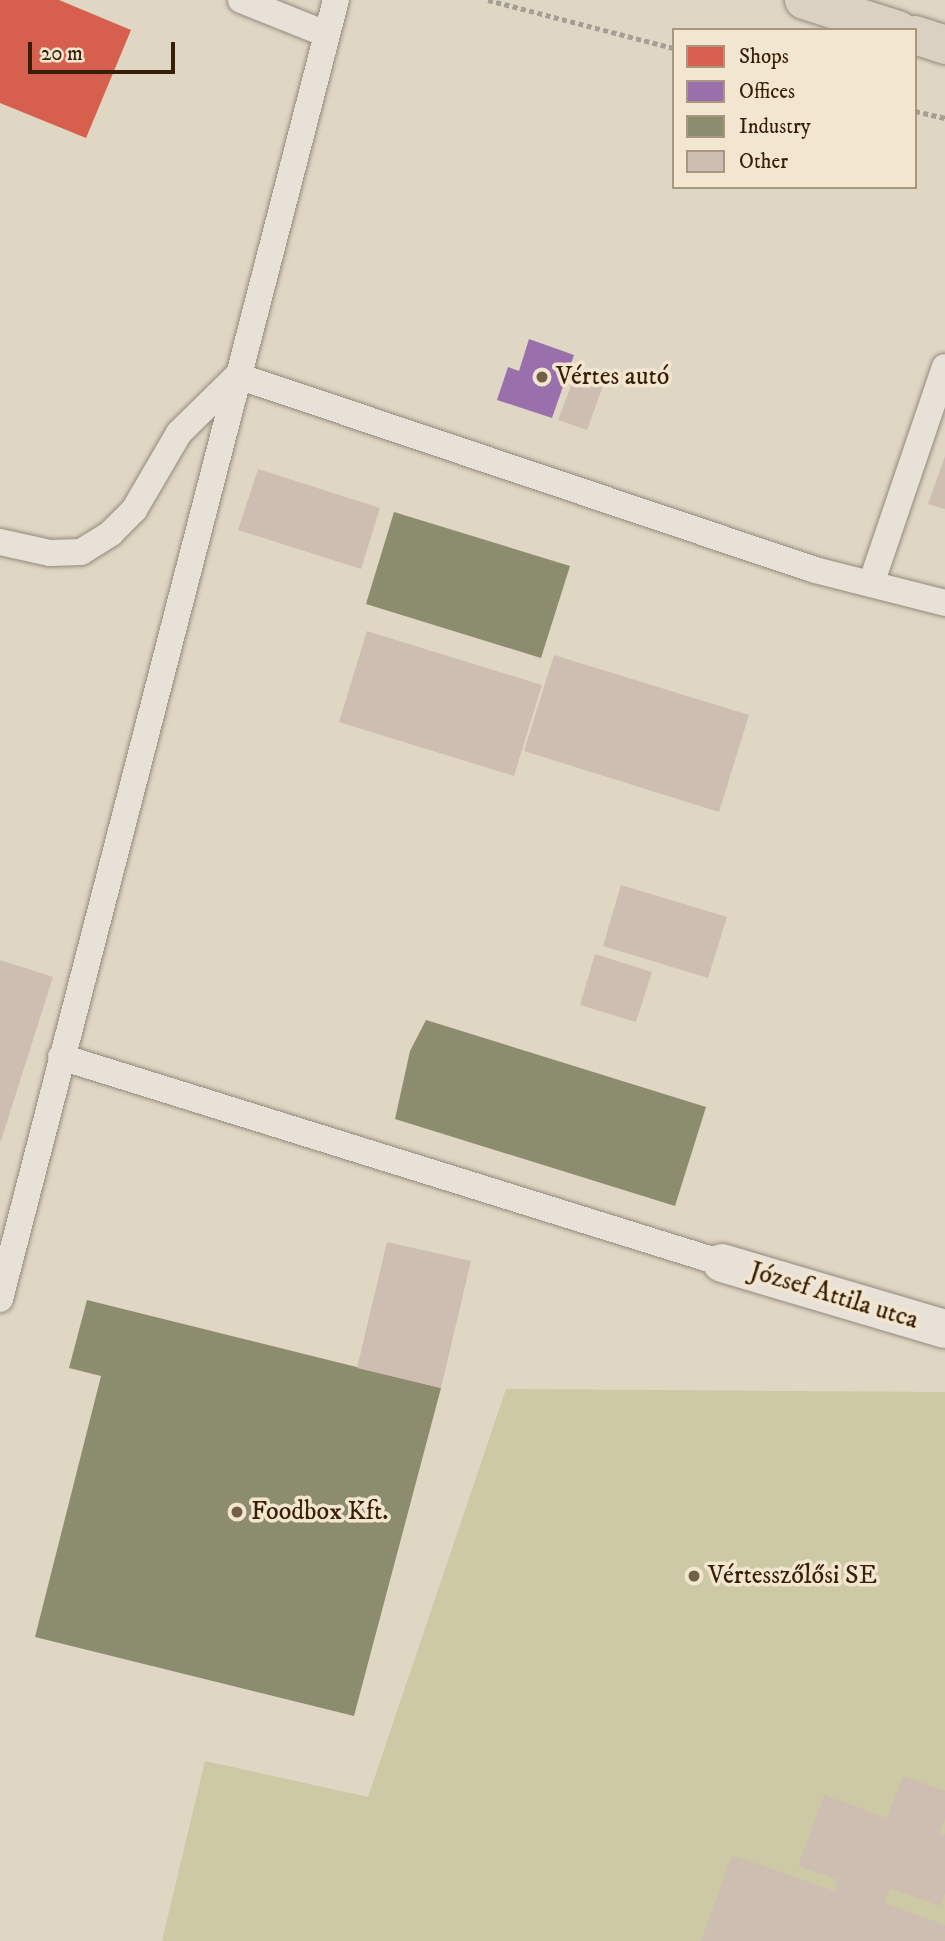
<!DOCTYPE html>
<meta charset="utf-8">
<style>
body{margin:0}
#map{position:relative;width:945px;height:1941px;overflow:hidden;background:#e0d6c4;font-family:"IM FELL DW Pica",serif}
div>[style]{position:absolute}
.green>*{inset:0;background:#cdc9a4}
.shops>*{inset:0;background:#d6604d}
.offices>*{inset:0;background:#9970ab}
.industry>*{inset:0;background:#8c8c6e}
.building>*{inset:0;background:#cebeb1}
.path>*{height:4.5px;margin-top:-2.25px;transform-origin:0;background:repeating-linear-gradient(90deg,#a59e94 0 5px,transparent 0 8.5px)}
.roads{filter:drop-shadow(0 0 2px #938a7c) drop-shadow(0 0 2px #938a7c)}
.service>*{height:26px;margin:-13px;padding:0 13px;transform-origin:13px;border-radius:13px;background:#e7e1d8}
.minor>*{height:38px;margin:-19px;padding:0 19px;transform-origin:19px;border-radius:19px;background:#e7e1d8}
.primary>*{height:38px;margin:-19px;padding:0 19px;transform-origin:19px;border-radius:19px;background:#dad1c3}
.dots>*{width:19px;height:19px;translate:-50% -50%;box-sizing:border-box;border:4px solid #f3e6d0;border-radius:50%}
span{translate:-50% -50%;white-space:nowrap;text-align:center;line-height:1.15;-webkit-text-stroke:7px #f3e6d0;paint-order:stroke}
.poi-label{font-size:26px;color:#371f05}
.left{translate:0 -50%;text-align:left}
.street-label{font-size:26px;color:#371f05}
.legend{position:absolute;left:672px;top:28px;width:245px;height:161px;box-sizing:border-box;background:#f3e6d0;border:2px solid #a8967f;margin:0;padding:9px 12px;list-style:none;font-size:21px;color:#371f05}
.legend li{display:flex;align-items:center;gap:14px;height:35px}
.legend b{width:35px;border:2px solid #a8967f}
.scale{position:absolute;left:28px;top:42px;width:147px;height:32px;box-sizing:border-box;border:4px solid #371f05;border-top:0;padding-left:9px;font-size:21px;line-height:24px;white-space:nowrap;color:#371f05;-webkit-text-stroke:5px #f3e6d0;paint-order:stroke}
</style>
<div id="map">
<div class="green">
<i style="clip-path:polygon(506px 1389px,945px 1392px,945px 1941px,162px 1941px,205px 1761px,368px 1797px)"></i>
</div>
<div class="shops">
<i style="clip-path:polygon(0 0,59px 0,131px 30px,86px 138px,0 103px)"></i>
</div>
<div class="offices">
<i style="clip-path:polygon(529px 339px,574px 355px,552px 418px,497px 400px,508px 367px,519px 371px)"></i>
</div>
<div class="industry">
<i style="clip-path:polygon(394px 512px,570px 566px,541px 658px,366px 604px)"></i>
<i style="clip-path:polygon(426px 1020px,706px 1107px,675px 1206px,395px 1119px,410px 1051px)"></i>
<i style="clip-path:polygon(87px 1300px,441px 1388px,354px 1716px,35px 1637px,101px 1376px,69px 1368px)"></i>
</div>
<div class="building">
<i style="clip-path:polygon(576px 373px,604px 383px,587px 430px,558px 420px)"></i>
<i style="clip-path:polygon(945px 456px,945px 509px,928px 504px)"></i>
<i style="clip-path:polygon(258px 469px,380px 508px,361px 569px,238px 530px)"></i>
<i style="clip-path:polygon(367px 631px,542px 685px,514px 776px,339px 722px)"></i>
<i style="clip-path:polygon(554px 655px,749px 715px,719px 812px,524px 751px)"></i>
<i style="clip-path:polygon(621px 885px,727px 917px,708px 978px,603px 946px)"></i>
<i style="clip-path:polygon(595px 954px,652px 972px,636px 1022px,580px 1005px)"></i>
<i style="clip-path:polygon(0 960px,53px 977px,1px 1141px,0 1141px)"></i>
<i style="clip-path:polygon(387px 1242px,471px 1261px,441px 1388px,357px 1368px)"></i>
<i style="clip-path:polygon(903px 1776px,945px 1791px,945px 1818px,939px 1833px,945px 1835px,945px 1893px,940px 1906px,890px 1888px,884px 1903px,945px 1925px,945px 1941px,701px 1941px,732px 1855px,834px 1891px,838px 1880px,798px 1866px,824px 1795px,887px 1818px)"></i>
</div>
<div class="path">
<i style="left:488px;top:0;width:192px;rotate:14.5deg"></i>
<i style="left:915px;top:111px;width:31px;rotate:13deg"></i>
</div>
<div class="roads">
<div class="service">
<i style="left:241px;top:0;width:92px;rotate:21.8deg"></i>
<i style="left:238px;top:376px;width:609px;rotate:18.58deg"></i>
<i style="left:815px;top:570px;width:134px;rotate:14.2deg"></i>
<i style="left:0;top:542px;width:51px;rotate:12.4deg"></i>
<i style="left:50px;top:553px;width:31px;rotate:-2deg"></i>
<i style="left:81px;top:552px;width:36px;rotate:-32deg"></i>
<i style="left:111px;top:533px;width:33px;rotate:-45deg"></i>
<i style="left:134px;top:510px;width:89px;rotate:-59.7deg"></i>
<i style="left:179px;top:433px;width:80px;rotate:-44.5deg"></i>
<i style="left:871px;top:584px;width:229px;rotate:-71.2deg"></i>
<i style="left:61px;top:1057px;width:692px;rotate:17.31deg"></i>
<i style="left:0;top:1299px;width:1342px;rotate:-75.5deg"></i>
</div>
<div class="minor">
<i style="left:722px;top:1263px;width:233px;rotate:16.5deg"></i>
</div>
<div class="primary">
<i style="left:804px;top:0;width:99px;rotate:17.7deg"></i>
<i style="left:915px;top:35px;width:32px;rotate:18deg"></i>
</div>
</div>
<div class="dots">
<i style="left:542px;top:377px;background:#725f48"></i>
<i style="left:237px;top:1512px;background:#725f48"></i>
<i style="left:694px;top:1576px;background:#725f48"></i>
</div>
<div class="poi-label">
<span class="left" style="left:556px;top:377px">Vértes autó</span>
<span class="left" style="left:251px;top:1512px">Foodbox Kft.</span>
<span class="left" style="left:708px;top:1576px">Vértesszőlősi SE</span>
</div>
<div class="street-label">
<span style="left:834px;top:1296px;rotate:17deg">József Attila utca</span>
</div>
<ul class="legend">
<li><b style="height:19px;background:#d6604d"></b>Shops</li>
<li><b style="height:19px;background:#9970ab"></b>Offices</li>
<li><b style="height:19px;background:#8c8c6e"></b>Industry</li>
<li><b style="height:19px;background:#cebeb1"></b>Other</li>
</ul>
<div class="scale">20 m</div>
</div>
